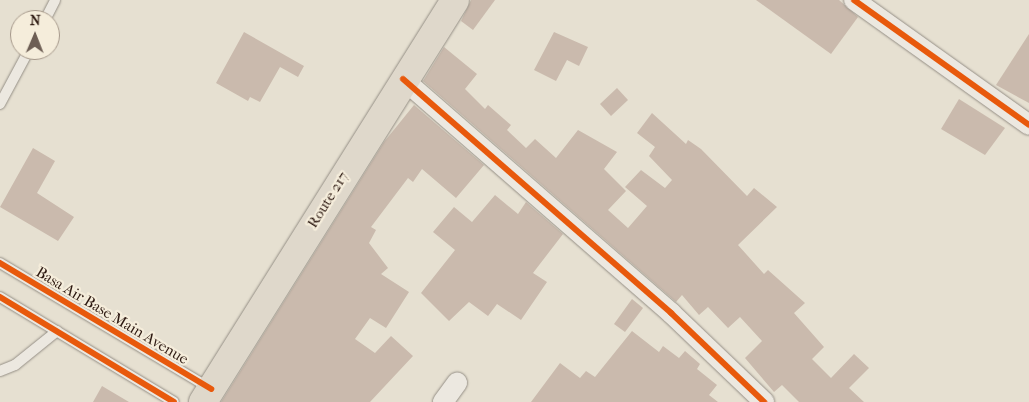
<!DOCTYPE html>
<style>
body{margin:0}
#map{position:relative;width:1029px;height:402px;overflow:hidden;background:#e6e0d1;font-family:"IM FELL French Canon",serif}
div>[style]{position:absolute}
.building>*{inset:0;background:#cabaad}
.roads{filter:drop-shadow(0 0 1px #958f86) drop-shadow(0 0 1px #958f86)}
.service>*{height:10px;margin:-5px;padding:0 5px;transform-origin:5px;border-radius:5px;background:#ece8e0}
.minor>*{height:20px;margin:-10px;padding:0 10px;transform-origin:10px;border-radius:10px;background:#ece8e0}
.primary>*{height:28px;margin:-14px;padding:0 14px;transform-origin:14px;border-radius:14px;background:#dfd8cb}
.cycleway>*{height:6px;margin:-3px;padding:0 3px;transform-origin:3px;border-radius:3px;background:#e8590c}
span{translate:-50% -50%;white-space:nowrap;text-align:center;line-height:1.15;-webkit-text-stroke:4.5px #f5eddb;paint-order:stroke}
.street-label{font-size:15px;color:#2c1810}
.north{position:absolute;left:10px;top:10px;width:50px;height:50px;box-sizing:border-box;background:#f5eddb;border:1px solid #a5988a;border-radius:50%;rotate:1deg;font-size:14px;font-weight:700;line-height:20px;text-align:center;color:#2c1810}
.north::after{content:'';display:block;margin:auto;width:18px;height:22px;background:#6d5e54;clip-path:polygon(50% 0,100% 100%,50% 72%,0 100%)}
</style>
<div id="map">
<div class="building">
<i style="clip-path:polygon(471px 0,495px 0,473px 30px,461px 21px)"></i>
<i style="clip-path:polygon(756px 0,839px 0,858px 17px,831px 54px)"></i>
<i style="clip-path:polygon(244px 32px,304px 66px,298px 77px,280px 67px,260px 102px,250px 97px,248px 101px,216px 83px)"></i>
<i style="clip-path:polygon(554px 32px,588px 47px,579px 66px,567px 60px,556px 81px,534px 70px)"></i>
<i style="clip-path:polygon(1029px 34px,1029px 103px,996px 85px)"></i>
<i style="clip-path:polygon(444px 47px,477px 74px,465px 89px,485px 109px,488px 105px,511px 125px,507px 130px,526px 148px,535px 139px,556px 158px,578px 130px,617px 152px,604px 169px,626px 191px,608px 210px,628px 228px,647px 206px,625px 187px,641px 170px,665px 188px,672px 180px,649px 156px,655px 147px,637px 133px,652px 113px,686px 144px,688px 140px,701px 149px,747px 196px,754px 188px,777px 207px,738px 245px,764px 274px,768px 270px,805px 303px,794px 313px,824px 347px,812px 359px,831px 378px,854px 354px,869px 368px,849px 388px,864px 402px,799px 402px,782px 385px,774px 392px,745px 358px,762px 341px,740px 317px,728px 328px,708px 307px,699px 315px,682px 295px,676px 302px,423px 81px)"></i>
<i style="clip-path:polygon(617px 88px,628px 100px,611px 116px,600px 104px)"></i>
<i style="clip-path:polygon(959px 99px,1005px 128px,985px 155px,941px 129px)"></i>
<i style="clip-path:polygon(414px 105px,484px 165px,456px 198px,422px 169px,413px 182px,408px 178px,371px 227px,376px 230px,369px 243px,388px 268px,381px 274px,409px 292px,386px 328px,370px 318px,355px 339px,375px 353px,391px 336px,413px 356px,370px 402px,221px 402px,384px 142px)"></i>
<i style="clip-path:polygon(33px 148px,55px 161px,37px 193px,74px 217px,58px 241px,0 207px)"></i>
<i style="clip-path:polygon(495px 195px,518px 214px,526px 202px,563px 234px,533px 273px,547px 282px,521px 320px,497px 304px,488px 316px,469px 302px,449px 321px,421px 293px,455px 250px,433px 232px,454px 207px,472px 222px)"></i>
<i style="clip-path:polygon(632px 299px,643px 308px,625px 332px,614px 324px)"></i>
<i style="clip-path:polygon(632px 331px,659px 352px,663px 346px,679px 358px,685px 351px,700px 364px,697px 369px,717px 385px,709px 395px,718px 402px,531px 402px,560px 363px,580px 378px,586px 371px,595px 377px)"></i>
<i style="clip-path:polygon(102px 386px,129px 402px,93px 402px)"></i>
</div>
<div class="roads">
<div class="service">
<i style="left:45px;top:20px;width:22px;rotate:-63deg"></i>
<i style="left:0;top:104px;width:61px;rotate:-61.8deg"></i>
<i style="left:0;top:263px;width:244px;rotate:30.8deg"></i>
<i style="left:0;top:297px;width:203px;rotate:31.1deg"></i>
<i style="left:0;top:371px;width:16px;rotate:-22deg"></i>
<i style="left:15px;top:365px;width:54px;rotate:-39deg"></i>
</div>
<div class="minor">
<i style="left:854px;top:0;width:215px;rotate:35.5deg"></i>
<i style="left:403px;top:79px;width:356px;rotate:41.1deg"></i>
<i style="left:671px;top:313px;width:129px;rotate:43.7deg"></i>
<i style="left:443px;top:402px;width:24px;rotate:-54deg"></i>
</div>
<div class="primary">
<i style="left:203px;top:402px;width:474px;rotate:-57.9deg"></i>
</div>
</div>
<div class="cycleway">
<i style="left:854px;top:0;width:215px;rotate:35.5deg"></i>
<i style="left:403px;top:79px;width:356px;rotate:41.1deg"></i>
<i style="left:671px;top:313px;width:129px;rotate:43.7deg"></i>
<i style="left:0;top:263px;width:246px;rotate:30.8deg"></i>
<i style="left:0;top:297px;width:203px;rotate:31.1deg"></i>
</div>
<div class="street-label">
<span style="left:328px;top:200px;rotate:-58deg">Route 217</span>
<span style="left:112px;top:316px;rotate:31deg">Basa Air Base Main Avenue</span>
</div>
<div class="north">N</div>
</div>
